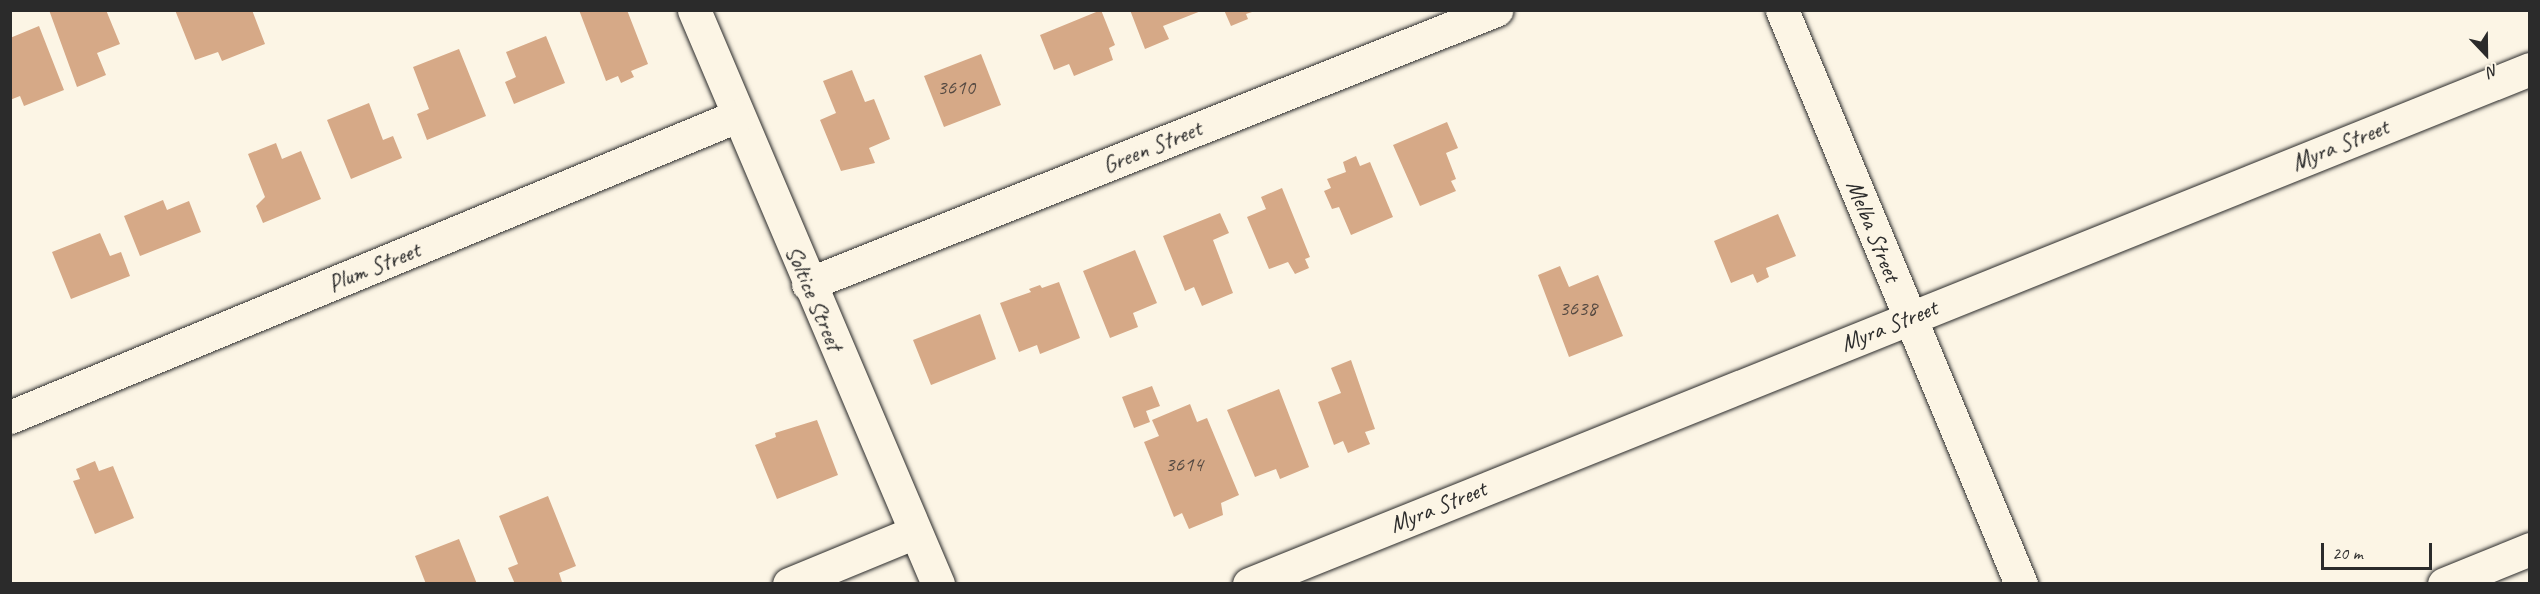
<!DOCTYPE html>
<style>
body{margin:0}
#map{position:relative;width:2540px;height:594px;overflow:hidden;background:#fcf5e5;font-family:Caveat,sans-serif}
div>[style]{position:absolute}
.building>*{inset:0;background:#d6a987}
.roads{filter:drop-shadow(0 0 2px #2b2b2b) drop-shadow(0 0 2px #2b2b2b)}
.street>*{height:33px;margin:-16.5px;padding:0 16.5px;transform-origin:16.5px;border-radius:16.5px;background:#fcf5e5}
span{translate:-50% -50%;white-space:nowrap;text-align:center;line-height:1.15;-webkit-text-stroke:5px #fcf5e5;paint-order:stroke}
.number-label{font-size:21px;color:#564a42}
.number-label span{-webkit-text-stroke-width:0}
.street-label{font-size:24px;color:#2b2b2b}
.frame{position:absolute;inset:0;border:12px solid #2b2b2b;pointer-events:none}
.north{position:absolute;left:2456px;top:24px;width:60px;height:60px;-webkit-text-stroke:4px #fcf5e5;paint-order:stroke;rotate:158deg;font-size:16px;font-weight:700;line-height:24px;text-align:center;color:#2b2b2b}
.north::after{content:'';display:block;margin:auto;width:21px;height:27px;background:#2b2b2b;clip-path:polygon(50% 0,100% 100%,50% 72%,0 100%)}
.scale{position:absolute;left:2321px;top:543px;width:111px;height:27px;box-sizing:border-box;border:3px solid #2b2b2b;border-top:0;padding-left:8px;font-size:18px;line-height:21px;white-space:nowrap;color:#2b2b2b;-webkit-text-stroke:4px #fcf5e5;paint-order:stroke}
</style>
<div id="map">
<div class="building">
<i style="clip-path:polygon(49px 10px,106px 10px,120px 44px,97px 53px,106px 75px,77px 87px)"></i>
<i style="clip-path:polygon(175px 10px,252px 10px,265px 44px,222px 61px,218px 52px,195px 60px)"></i>
<i style="clip-path:polygon(579px 10px,627px 10px,648px 64px,631px 71px,634px 77px,621px 83px,618px 76px,606px 81px)"></i>
<i style="clip-path:polygon(1101px 10px,1115px 45px,1109px 48px,1113px 60px,1074px 76px,1069px 64px,1054px 70px,1040px 35px)"></i>
<i style="clip-path:polygon(1130px 10px,1201px 10px,1201px 11px,1163px 26px,1169px 39px,1145px 49px)"></i>
<i style="clip-path:polygon(1224px 10px,1255px 10px,1255px 11px,1246px 14px,1248px 19px,1231px 26px)"></i>
<i style="clip-path:polygon(39px 26px,64px 90px,24px 106px,20px 96px,10px 100px,10px 38px)"></i>
<i style="clip-path:polygon(546px 36px,565px 83px,514px 104px,505px 82px,516px 77px,506px 52px)"></i>
<i style="clip-path:polygon(459px 49px,486px 116px,427px 140px,417px 114px,429px 109px,413px 67px)"></i>
<i style="clip-path:polygon(981px 54px,1001px 105px,944px 127px,924px 76px)"></i>
<i style="clip-path:polygon(852px 70px,865px 102px,874px 99px,890px 139px,869px 148px,875px 163px,841px 171px,820px 120px,836px 113px,823px 81px)"></i>
<i style="clip-path:polygon(369px 103px,383px 140px,393px 136px,402px 158px,351px 179px,327px 120px)"></i>
<i style="clip-path:polygon(1447px 122px,1458px 148px,1446px 153px,1456px 179px,1451px 181px,1456px 191px,1420px 206px,1393px 145px)"></i>
<i style="clip-path:polygon(276px 143px,282px 159px,301px 151px,321px 199px,263px 223px,256px 206px,265px 197px,248px 154px)"></i>
<i style="clip-path:polygon(1356px 156px,1360px 166px,1370px 162px,1393px 217px,1351px 235px,1339px 207px,1332px 209px,1324px 191px,1331px 188px,1327px 179px,1346px 172px,1343px 162px)"></i>
<i style="clip-path:polygon(1282px 188px,1310px 257px,1305px 259px,1309px 268px,1295px 274px,1288px 262px,1269px 269px,1247px 217px,1266px 209px,1261px 197px)"></i>
<i style="clip-path:polygon(163px 200px,167px 210px,189px 201px,201px 232px,140px 256px,124px 216px)"></i>
<i style="clip-path:polygon(1220px 213px,1229px 233px,1213px 240px,1233px 293px,1202px 306px,1194px 287px,1185px 291px,1163px 236px)"></i>
<i style="clip-path:polygon(1778px 214px,1796px 256px,1766px 268px,1769px 277px,1757px 283px,1753px 274px,1731px 283px,1714px 241px)"></i>
<i style="clip-path:polygon(100px 233px,110px 256px,121px 252px,130px 276px,71px 299px,52px 252px)"></i>
<i style="clip-path:polygon(1135px 250px,1157px 303px,1133px 313px,1138px 327px,1110px 338px,1083px 271px)"></i>
<i style="clip-path:polygon(1560px 266px,1569px 287px,1598px 275px,1623px 336px,1569px 357px,1538px 275px)"></i>
<i style="clip-path:polygon(1059px 282px,1080px 338px,1040px 354px,1037px 345px,1019px 352px,1000px 303px,1031px 292px,1029px 289px,1040px 285px,1042px 288px)"></i>
<i style="clip-path:polygon(980px 314px,996px 359px,931px 385px,913px 340px)"></i>
<i style="clip-path:polygon(1351px 360px,1375px 429px,1365px 432px,1370px 444px,1348px 453px,1343px 441px,1334px 445px,1318px 402px,1341px 393px,1331px 368px)"></i>
<i style="clip-path:polygon(1152px 386px,1160px 406px,1146px 411px,1150px 422px,1134px 428px,1122px 397px)"></i>
<i style="clip-path:polygon(1279px 389px,1309px 467px,1280px 479px,1276px 469px,1255px 477px,1227px 410px)"></i>
<i style="clip-path:polygon(1190px 404px,1197px 422px,1207px 418px,1239px 495px,1221px 503px,1223px 515px,1189px 529px,1182px 513px,1174px 517px,1144px 442px,1159px 436px,1152px 420px)"></i>
<i style="clip-path:polygon(817px 420px,838px 475px,777px 499px,755px 445px,776px 437px,775px 433px)"></i>
<i style="clip-path:polygon(95px 461px,99px 471px,113px 466px,134px 518px,95px 534px,73px 481px,80px 479px,76px 469px)"></i>
<i style="clip-path:polygon(548px 496px,576px 566px,559px 573px,562px 582px,559px 584px,515px 584px,508px 568px,518px 564px,499px 516px)"></i>
<i style="clip-path:polygon(459px 539px,477px 584px,426px 584px,415px 556px)"></i>
</div>
<div class="roads">
<div class="street">
<i style="left:694px;top:10px;width:624px;rotate:66.97deg"></i>
<i style="left:1782px;top:10px;width:622px;rotate:67.39deg"></i>
<i style="left:808px;top:284px;width:741px;rotate:-21.72deg"></i>
<i style="left:10px;top:417px;width:787px;rotate:-22.49deg"></i>
<i style="left:789px;top:584px;width:134px;rotate:-22.4deg"></i>
<i style="left:1249px;top:584px;width:1381px;rotate:-21.9deg"></i>
<i style="left:2444px;top:584px;width:93px;rotate:-22.1deg"></i>
</div>
</div>
<div class="number-label">
<span style="left:956px;top:87px">3610</span>
<span style="left:1578px;top:308px">3638</span>
<span style="left:1184px;top:464px">3614</span>
</div>
<div class="street-label">
<span style="left:2340px;top:145px;rotate:-22deg">Myra Street</span>
<span style="left:1152px;top:147px;rotate:-22deg">Green Street</span>
<span style="left:1873px;top:231px;rotate:68deg">Melba Street</span>
<span style="left:374px;top:267px;rotate:-22deg">Plum Street</span>
<span style="left:814px;top:298px;rotate:67deg">Soltice Street</span>
<span style="left:1889px;top:326px;rotate:-22deg">Myra Street</span>
<span style="left:1438px;top:507px;rotate:-22deg">Myra Street</span>
</div>
<div class="frame"></div>
<div class="north">N</div>
<div class="scale">20 m</div>
</div>
